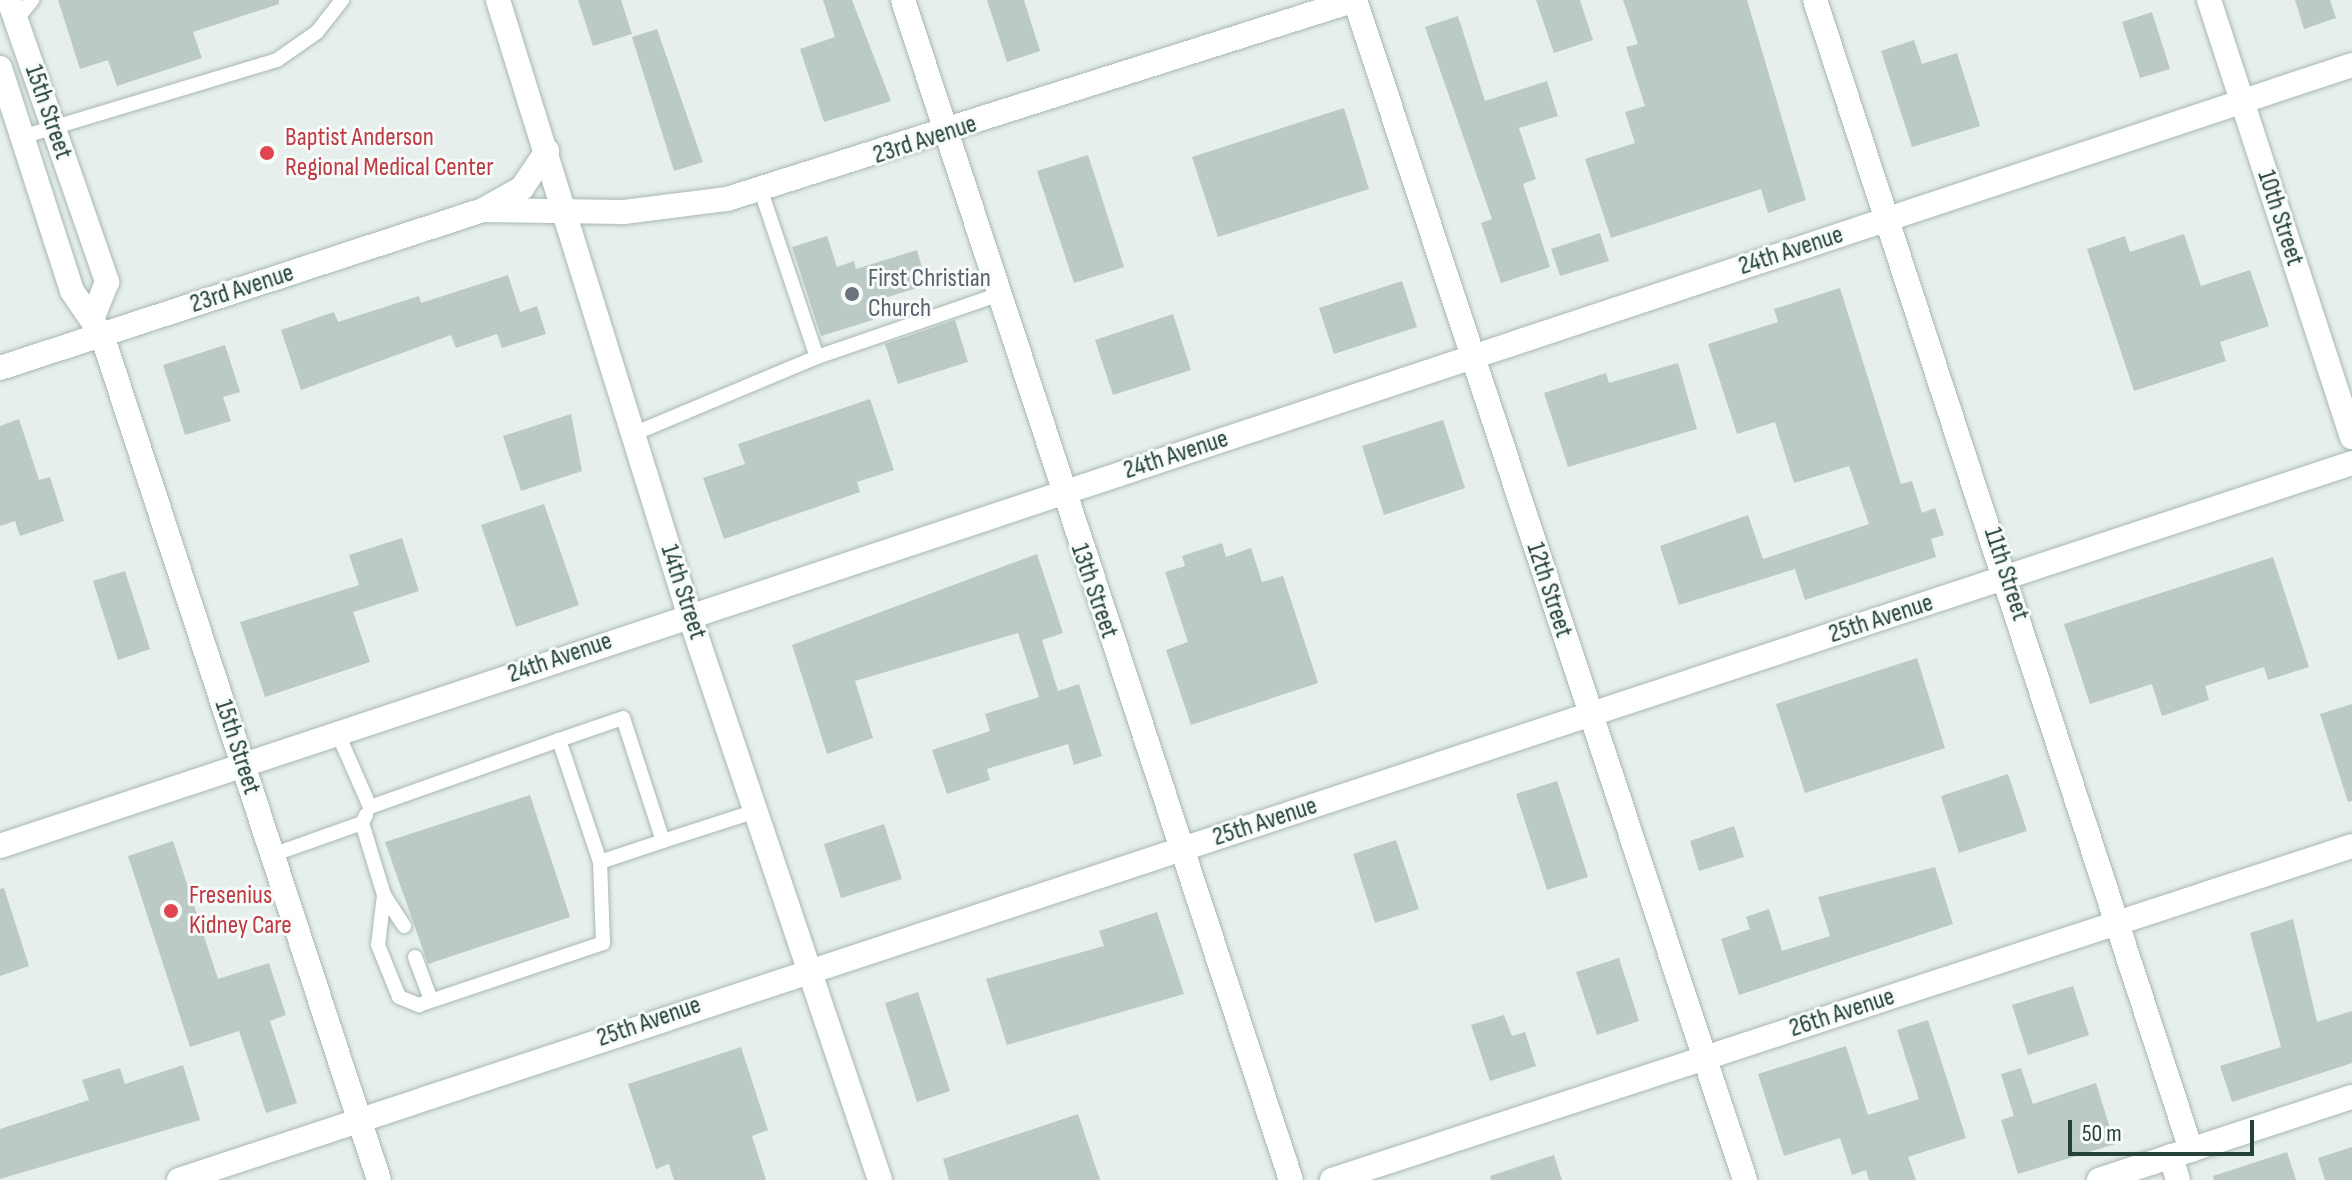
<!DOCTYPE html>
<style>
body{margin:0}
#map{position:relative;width:2352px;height:1180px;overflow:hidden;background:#e6efeb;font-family:"Sofia Sans Condensed",sans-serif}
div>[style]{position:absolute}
.building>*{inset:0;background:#bbcac4}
.roads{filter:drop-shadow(0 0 2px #a8b8b2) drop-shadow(0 0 2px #a8b8b2)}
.service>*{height:14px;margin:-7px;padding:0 7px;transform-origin:7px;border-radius:7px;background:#fff}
.minor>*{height:24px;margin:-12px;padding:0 12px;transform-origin:12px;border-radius:12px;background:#fff}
.tertiary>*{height:24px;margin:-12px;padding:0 12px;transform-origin:12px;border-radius:12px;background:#fff}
.secondary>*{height:24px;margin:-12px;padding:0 12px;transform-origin:12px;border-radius:12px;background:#fff}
.dots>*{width:22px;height:22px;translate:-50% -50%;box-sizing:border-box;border:4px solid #f7fbf9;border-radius:50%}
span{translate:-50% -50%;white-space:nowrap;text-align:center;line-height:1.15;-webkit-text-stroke:6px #f7fbf9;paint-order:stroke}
.street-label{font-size:26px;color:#24423a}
.health-label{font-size:26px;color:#be3a42}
.left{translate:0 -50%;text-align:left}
.worship-label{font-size:26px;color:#5b616d}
.scale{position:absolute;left:2068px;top:1120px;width:186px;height:36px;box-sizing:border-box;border:4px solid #24423a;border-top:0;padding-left:10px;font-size:24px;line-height:28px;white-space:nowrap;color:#24423a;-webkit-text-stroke:6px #f7fbf9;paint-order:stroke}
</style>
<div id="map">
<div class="building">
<i style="clip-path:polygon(58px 0,279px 0,279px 4px,193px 32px,202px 58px,117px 86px,108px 60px,80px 69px)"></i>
<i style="clip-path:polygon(578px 0,621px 0,632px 34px,593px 46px)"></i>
<i style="clip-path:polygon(823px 0,852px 0,891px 101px,824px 122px,800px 49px,835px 37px)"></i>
<i style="clip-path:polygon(987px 0,1024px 0,1040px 51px,1007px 62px)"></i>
<i style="clip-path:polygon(1536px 0,1580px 0,1593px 40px,1554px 53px)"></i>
<i style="clip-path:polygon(1623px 0,1747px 0,1806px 200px,1768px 213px,1761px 189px,1611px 238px,1585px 159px,1635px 143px,1625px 112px,1645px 106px,1626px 47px,1638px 44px)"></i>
<i style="clip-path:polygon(2295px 0,2330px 0,2336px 18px,2304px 29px)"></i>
<i style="clip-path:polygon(2152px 12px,2170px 69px,2140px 78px,2122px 22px)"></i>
<i style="clip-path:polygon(1458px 16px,1485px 101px,1547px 81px,1558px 116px,1519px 128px,1536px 179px,1523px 184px,1550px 267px,1501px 283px,1481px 223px,1492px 219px,1425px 27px)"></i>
<i style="clip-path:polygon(657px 29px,703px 162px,674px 171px,632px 37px)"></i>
<i style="clip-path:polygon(1914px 40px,1922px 64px,1957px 53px,1980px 126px,1912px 147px,1881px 51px)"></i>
<i style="clip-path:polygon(1344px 108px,1369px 189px,1218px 237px,1192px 157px)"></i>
<i style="clip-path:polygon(1088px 155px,1124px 267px,1074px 283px,1037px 171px)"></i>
<i style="clip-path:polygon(1600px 233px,1609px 261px,1560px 276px,1551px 249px)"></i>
<i style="clip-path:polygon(2184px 234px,2201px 286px,2250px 270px,2269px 326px,2220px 342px,2226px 361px,2134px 391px,2087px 249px,2125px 236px,2130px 252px)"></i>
<i style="clip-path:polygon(827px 236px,837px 267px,854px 261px,856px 269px,917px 250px,927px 285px,868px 303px,873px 320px,821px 336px,792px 247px)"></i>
<i style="clip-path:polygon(508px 275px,520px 312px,537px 306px,546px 334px,502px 348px,497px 334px,456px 348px,451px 335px,301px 390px,281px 330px,334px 312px,338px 322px,419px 296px,421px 303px)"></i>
<i style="clip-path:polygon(1402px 281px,1417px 327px,1334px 354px,1319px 308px)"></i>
<i style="clip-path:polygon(1840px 288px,1901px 484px,1912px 481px,1922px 513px,1935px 508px,1944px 535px,1931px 539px,1936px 557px,1805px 600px,1795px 569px,1679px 605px,1660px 546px,1748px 515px,1763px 559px,1869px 524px,1849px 466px,1794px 483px,1775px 422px,1737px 434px,1708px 344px,1778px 322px,1774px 309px)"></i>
<i style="clip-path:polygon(1173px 314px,1191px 370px,1113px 395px,1095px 340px)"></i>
<i style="clip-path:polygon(955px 320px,968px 362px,898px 384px,885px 344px)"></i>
<i style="clip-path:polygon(225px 345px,240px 392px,223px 397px,231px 421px,185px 435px,163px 365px)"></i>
<i style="clip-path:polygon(1678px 363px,1697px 429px,1568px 467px,1544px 393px,1606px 373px,1609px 383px)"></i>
<i style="clip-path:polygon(870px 399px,894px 470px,857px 482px,860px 492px,724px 539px,703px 478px,745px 464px,738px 444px)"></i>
<i style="clip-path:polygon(571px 414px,582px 471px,521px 491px,503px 436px)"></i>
<i style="clip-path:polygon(19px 419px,39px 480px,50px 477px,64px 521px,20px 536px,15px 521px,0 526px,0 426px)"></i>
<i style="clip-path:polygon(1443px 420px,1465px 488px,1384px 515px,1362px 446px)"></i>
<i style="clip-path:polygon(544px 504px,579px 605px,516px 627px,481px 525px)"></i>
<i style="clip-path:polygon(402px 538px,419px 591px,353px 612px,370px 662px,265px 697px,240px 622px,359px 585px,349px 555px)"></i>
<i style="clip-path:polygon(1222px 543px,1226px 557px,1251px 548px,1262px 582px,1283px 576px,1318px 683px,1191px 725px,1166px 650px,1188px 642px,1165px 572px,1185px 566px,1182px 556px)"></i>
<i style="clip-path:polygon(1037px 554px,1063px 633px,1042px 640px,1058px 691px,1079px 684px,1102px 756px,1074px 765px,1068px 744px,987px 769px,990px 780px,947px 794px,932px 750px,990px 731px,985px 714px,1039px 697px,1018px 633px,855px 681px,873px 738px,827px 754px,792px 645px)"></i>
<i style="clip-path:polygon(2273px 557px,2309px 667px,2268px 680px,2264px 667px,2205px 686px,2209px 700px,2162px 716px,2152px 684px,2090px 704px,2064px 624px)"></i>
<i style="clip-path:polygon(125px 571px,150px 649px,118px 660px,93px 581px)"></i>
<i style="clip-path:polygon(1917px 658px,1945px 748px,1805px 793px,1776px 704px)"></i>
<i style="clip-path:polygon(2352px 704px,2352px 801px,2348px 802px,2320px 714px)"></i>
<i style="clip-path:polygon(2008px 774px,2027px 831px,1959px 853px,1941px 796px)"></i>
<i style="clip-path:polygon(1557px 781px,1588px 877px,1547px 890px,1516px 794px)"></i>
<i style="clip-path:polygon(530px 795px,570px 917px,428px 964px,385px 842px)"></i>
<i style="clip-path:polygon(884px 824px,902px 879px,841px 898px,824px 844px)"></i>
<i style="clip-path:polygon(1734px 826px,1744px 857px,1699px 871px,1690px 841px)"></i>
<i style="clip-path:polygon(1396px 840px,1419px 909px,1375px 923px,1353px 854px)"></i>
<i style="clip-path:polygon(173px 841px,218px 979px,269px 963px,286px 1015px,270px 1021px,297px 1103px,266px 1113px,239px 1031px,190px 1047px,128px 856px)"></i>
<i style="clip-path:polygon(1935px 867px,1953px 924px,1739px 995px,1721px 939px,1750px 929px,1746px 917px,1769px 909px,1782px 951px,1830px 936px,1818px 897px)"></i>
<i style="clip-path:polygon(4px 888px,29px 966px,0 976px,0 889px)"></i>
<i style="clip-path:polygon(1157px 912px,1184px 994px,1007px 1045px,986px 979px,1104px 946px,1099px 931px)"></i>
<i style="clip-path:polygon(2293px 919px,2317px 1022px,2352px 1011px,2352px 1063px,2232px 1102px,2220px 1066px,2281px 1047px,2250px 933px)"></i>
<i style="clip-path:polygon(1619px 958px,1639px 1021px,1597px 1035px,1576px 972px)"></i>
<i style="clip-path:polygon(2073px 986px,2089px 1035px,2028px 1055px,2012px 1005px)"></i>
<i style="clip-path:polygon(918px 992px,950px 1091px,917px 1102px,885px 1003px)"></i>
<i style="clip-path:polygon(1504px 1015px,1512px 1036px,1525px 1032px,1536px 1066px,1490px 1081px,1471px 1025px)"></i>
<i style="clip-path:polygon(1928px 1020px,1966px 1138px,1908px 1157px,1916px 1180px,1869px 1180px,1866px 1170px,1852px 1175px,1840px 1138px,1784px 1156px,1758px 1074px,1846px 1046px,1868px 1115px,1919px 1099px,1897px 1030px)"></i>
<i style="clip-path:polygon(741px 1047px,768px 1130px,752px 1136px,766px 1180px,674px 1180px,669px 1164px,656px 1169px,628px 1084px)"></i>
<i style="clip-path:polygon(183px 1065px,200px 1120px,0 1179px,0 1129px,89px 1100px,82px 1080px,120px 1068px,125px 1084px)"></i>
<i style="clip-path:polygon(2021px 1068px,2033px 1104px,2096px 1083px,2115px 1144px,2018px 1174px,2001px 1120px,2014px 1116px,2001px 1074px)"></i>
<i style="clip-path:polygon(1078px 1114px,1100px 1180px,949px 1180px,943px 1159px)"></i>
<i style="clip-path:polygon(2352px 1147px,2352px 1180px,2325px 1180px,2318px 1158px)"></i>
<i style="clip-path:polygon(2287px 1152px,2296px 1180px,2214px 1180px,2213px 1176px)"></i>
<i style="clip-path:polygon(1554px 1155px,1562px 1180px,1491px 1180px,1490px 1176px)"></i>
</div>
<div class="roads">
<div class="service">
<i style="left:16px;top:20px;width:26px;rotate:-51deg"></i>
<i style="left:22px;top:137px;width:266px;rotate:-16.8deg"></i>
<i style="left:277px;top:60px;width:49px;rotate:-35deg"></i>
<i style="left:317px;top:32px;width:41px;rotate:-52deg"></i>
<i style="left:761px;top:191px;width:175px;rotate:71.4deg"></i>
<i style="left:633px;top:434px;width:199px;rotate:-22.7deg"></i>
<i style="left:817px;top:357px;width:190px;rotate:-19deg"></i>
<i style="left:338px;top:734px;width:80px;rotate:66.3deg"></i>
<i style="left:370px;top:807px;width:201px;rotate:-19.5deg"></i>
<i style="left:362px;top:823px;width:75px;rotate:73deg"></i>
<i style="left:384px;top:895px;width:50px;rotate:96.8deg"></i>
<i style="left:378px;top:945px;width:56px;rotate:68deg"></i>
<i style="left:399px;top:997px;width:22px;rotate:22deg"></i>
<i style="left:419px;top:1005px;width:194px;rotate:-18.6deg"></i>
<i style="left:603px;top:943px;width:81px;rotate:-92.1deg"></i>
<i style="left:663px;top:841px;width:129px;rotate:-108deg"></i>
<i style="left:623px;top:718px;width:68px;rotate:161deg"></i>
<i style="left:559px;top:740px;width:129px;rotate:71.4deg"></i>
<i style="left:600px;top:862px;width:66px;rotate:-18.4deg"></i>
<i style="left:663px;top:841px;width:98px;rotate:-17.9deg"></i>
<i style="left:272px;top:855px;width:96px;rotate:-19.6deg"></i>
<i style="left:362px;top:823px;width:9px;rotate:-63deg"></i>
<i style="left:384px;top:895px;width:37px;rotate:57deg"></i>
<i style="left:415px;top:957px;width:46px;rotate:69.6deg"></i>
</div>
<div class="minor">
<i style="left:9px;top:0;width:299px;rotate:70.8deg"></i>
<i style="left:107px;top:282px;width:35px;rotate:112deg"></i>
<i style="left:903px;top:0;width:1242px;rotate:71.8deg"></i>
<i style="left:1355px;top:0;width:1243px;rotate:71.71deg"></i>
<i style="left:1815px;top:0;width:1210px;rotate:71.89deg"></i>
<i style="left:2209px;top:0;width:460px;rotate:71.9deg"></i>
<i style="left:0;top:68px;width:234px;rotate:72.1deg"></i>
<i style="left:72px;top:291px;width:53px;rotate:55.7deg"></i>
<i style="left:102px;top:335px;width:889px;rotate:71.85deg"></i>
<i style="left:2171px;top:1156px;width:25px;rotate:74deg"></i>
<i style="left:179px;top:1180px;width:2288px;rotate:-18.26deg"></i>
<i style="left:1332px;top:1180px;width:1073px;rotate:-18.13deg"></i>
<i style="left:2099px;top:1180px;width:266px;rotate:-18.2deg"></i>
</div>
<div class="tertiary">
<i style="left:689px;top:614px;width:597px;rotate:71.35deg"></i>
</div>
<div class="secondary">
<i style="left:498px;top:0;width:643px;rotate:72.72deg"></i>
<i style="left:483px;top:210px;width:141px;rotate:0.8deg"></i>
<i style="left:624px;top:212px;width:104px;rotate:-7.2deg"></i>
<i style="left:727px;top:199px;width:659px;rotate:-17.58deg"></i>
<i style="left:0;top:368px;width:508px;rotate:-18.11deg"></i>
<i style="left:483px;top:210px;width:45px;rotate:-29.4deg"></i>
<i style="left:522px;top:188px;width:45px;rotate:-56deg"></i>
<i style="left:0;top:846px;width:2478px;rotate:-18.37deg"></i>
</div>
</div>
<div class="dots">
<i style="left:267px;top:153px;background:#e0444e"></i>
<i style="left:852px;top:294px;background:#6b7280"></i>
<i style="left:171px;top:911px;background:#e0444e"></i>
</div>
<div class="street-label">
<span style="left:48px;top:112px;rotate:71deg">15th Street</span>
<span style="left:925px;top:140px;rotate:-18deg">23rd Avenue</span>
<span style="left:2280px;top:218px;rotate:72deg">10th Street</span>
<span style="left:1791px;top:251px;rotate:-18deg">24th Avenue</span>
<span style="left:242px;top:289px;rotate:-18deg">23rd Avenue</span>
<span style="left:1176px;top:455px;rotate:-18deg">24th Avenue</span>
<span style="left:2006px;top:574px;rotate:72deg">11th Street</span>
<span style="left:1549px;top:590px;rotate:72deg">12th Street</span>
<span style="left:1094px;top:591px;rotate:71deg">13th Street</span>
<span style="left:683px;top:592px;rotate:72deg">14th Street</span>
<span style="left:1881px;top:619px;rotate:-18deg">25th Avenue</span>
<span style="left:560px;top:658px;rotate:-19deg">24th Avenue</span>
<span style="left:237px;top:747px;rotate:72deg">15th Street</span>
<span style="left:1265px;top:822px;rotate:-18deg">25th Avenue</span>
<span style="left:1842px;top:1013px;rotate:-18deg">26th Avenue</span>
<span style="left:649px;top:1022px;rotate:-19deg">25th Avenue</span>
</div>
<div class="health-label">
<span class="left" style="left:285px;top:153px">Baptist Anderson<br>Regional Medical Center</span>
<span class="left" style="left:189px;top:911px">Fresenius<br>Kidney Care</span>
</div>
<div class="worship-label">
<span class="left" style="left:868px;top:294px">First Christian<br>Church</span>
</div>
<div class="scale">50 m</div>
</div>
